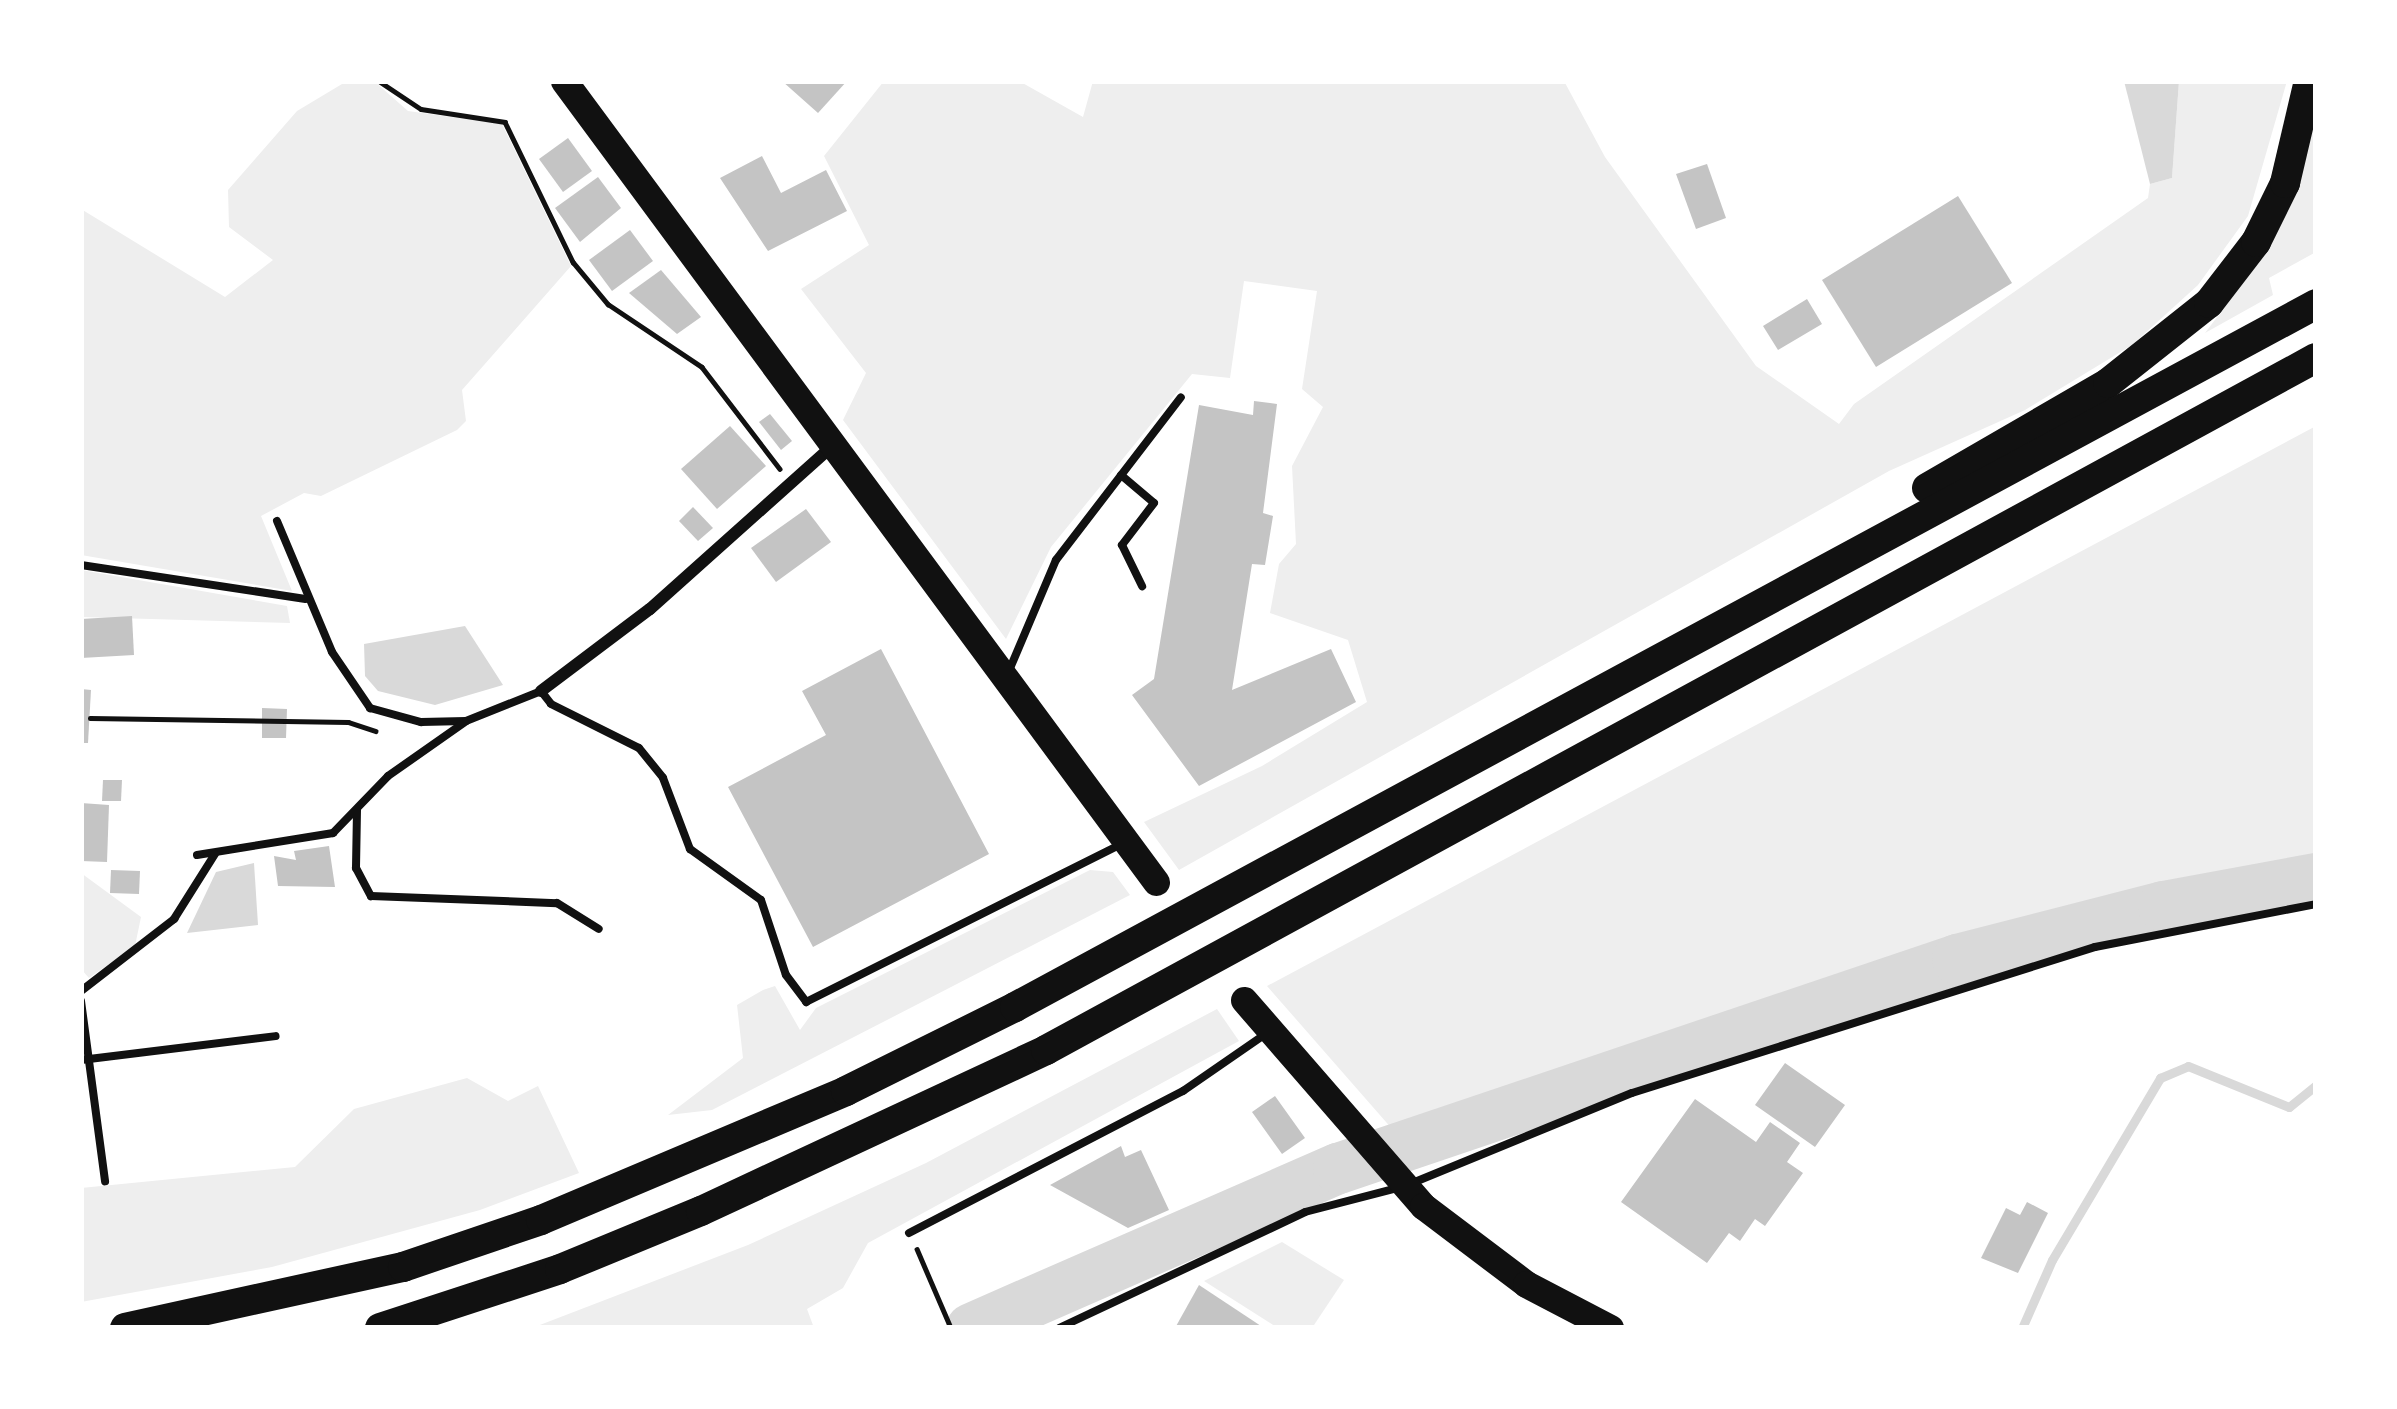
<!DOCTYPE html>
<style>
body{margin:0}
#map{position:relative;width:2397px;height:1409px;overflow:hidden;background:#fff;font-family:"Asap Condensed",sans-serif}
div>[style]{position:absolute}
.green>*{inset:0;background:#eee}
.water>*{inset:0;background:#d9d9d9}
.stream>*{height:9px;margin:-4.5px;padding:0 4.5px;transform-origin:4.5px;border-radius:4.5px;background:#d9d9d9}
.river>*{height:51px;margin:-25.5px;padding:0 25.5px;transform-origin:25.5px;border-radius:25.5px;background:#d9d9d9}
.building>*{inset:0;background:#c4c4c4}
.path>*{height:4.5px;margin:-2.25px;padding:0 2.25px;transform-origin:2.25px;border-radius:2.25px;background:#111}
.service>*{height:8px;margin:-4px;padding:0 4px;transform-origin:4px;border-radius:4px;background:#111}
.minor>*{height:12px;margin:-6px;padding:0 6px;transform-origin:6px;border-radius:6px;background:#111}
.primary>*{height:27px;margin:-13.5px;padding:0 13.5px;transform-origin:13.5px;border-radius:13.5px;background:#111}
.motorway>*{height:30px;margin:-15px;padding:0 15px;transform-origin:15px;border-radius:15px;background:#111}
span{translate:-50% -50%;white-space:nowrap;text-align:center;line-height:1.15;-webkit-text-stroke:9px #fff;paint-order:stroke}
.frame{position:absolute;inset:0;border:84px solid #fff;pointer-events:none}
</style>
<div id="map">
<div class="green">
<i style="clip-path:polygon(347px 81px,374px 81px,408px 111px,502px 124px,571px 266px,462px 390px,466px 421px,457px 430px,321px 496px,304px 493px,261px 516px,292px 591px,81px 555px,81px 209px,225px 297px,273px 260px,229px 227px,228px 190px,297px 111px)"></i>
<i style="clip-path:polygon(884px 81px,1019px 81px,1083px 117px,1093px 81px,1564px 81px,1605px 157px,1756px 366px,1839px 424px,1854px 404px,2148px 198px,2150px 184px,2172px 178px,2179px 81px,2287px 81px,2248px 216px,2198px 285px,2132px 345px,2025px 410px,1889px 471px,1179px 870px,1144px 822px,1262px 766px,1367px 702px,1348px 640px,1270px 613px,1279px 564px,1296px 544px,1292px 466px,1323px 407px,1302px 389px,1317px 291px,1244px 281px,1230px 378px,1192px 374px,1051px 547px,1006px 639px,843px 420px,866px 373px,801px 289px,869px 245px,824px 156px)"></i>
<i style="clip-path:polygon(2316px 110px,2316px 252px,2269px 278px,2273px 295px,2205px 333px,2246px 279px)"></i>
<i style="clip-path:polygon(2316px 426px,2316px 861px,1960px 936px,1400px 1138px,1267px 986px)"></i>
<i style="clip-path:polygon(81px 570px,287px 606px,290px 623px,81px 617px)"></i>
<i style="clip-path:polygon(1090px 870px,1113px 872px,1130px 895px,712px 1110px,668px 1115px,743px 1058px,737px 1005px,763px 990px,775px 986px,800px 1030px,816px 1008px)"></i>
<i style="clip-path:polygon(81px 873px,141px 917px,135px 946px,89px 978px,81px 969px)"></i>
<i style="clip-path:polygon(1217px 1009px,1239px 1041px,868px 1243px,843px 1288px,807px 1309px,814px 1328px,532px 1328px,748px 1245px,926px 1163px)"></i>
<i style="clip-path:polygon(467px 1078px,508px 1101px,538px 1086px,579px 1173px,480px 1210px,272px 1267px,81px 1302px,81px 1188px,295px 1167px,354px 1109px)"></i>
<i style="clip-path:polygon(1282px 1242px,1344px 1280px,1312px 1328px,1278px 1328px,1204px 1281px)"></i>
</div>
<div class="water">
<i style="clip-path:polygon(2124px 81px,2179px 81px,2172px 178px,2150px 184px)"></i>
<i style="clip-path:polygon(465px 626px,503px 685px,435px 705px,378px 691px,365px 676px,364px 644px)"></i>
<i style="clip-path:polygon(254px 863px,258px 925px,187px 933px,216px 872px)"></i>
</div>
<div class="stream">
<i style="left:2022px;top:1328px;width:74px;rotate:-66.2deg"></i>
<i style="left:2052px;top:1260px;width:212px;rotate:-59.3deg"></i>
<i style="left:2160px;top:1078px;width:30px;rotate:-23deg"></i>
<i style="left:2188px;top:1066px;width:109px;rotate:22.1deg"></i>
<i style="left:2289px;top:1107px;width:35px;rotate:-39deg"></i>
</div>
<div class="river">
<i style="left:971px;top:1328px;width:400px;rotate:-23.6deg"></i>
<i style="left:1338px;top:1168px;width:653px;rotate:-18.66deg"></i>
<i style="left:1957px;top:959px;width:213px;rotate:-14.4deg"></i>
<i style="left:2163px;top:906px;width:156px;rotate:-10.4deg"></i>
</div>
<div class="building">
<i style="clip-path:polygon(782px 81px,847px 81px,818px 113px)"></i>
<i style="clip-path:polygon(568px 138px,592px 171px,563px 192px,539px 159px)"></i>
<i style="clip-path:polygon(762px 156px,781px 193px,826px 170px,847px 211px,768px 251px,720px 178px)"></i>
<i style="clip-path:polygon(1707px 164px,1726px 218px,1696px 229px,1676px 174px)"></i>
<i style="clip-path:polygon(598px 177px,621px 208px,580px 242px,555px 208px)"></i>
<i style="clip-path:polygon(1958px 196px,2012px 283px,1876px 367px,1822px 280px)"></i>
<i style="clip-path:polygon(630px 230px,653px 261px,612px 291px,589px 260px)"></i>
<i style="clip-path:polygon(661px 270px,701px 317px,677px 334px,629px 293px)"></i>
<i style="clip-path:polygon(1807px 299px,1822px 324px,1778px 350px,1763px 326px)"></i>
<i style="clip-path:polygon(1254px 401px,1277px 404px,1263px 513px,1273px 516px,1265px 565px,1252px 564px,1232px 690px,1331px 649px,1356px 702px,1199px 786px,1132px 695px,1154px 679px,1199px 405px,1253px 415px)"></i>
<i style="clip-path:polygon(770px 414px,792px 441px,781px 450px,759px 422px)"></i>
<i style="clip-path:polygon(730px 426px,766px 466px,717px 509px,681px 469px)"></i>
<i style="clip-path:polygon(693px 507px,713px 528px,698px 541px,679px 521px)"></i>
<i style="clip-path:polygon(806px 509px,831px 542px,776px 582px,751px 548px)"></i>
<i style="clip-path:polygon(132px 616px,134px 655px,81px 658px,81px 619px)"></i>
<i style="clip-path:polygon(881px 649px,989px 854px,813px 947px,728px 787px,826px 735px,802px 691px)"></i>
<i style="clip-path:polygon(81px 689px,91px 690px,88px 743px,81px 743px)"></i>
<i style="clip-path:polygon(262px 708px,287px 709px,286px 738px,262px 738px)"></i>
<i style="clip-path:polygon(103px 780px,122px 780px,121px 801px,102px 801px)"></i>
<i style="clip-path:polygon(81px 803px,109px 805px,107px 862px,81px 861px)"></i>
<i style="clip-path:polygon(329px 846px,335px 887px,278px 886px,274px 856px,296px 860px,294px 851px)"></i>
<i style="clip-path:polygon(111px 870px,140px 871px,139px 894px,110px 893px)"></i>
<i style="clip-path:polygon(1785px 1063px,1845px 1105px,1815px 1147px,1755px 1105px)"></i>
<i style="clip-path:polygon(1275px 1096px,1305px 1138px,1282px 1154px,1252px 1112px)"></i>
<i style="clip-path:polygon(1695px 1099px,1756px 1142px,1770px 1122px,1800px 1143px,1787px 1162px,1803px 1173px,1765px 1226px,1755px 1219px,1740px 1241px,1729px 1233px,1707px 1263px,1621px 1202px)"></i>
<i style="clip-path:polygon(1121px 1146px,1125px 1157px,1141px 1150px,1169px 1210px,1128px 1228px,1050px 1185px)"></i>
<i style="clip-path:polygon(2027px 1202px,2048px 1213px,2018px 1273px,1981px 1258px,2006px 1208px,2020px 1215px)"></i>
<i style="clip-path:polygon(1199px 1285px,1264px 1328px,1175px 1328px)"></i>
</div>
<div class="path">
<i style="left:379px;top:81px;width:50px;rotate:33.7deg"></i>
<i style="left:421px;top:109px;width:85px;rotate:8.8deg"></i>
<i style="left:505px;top:122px;width:156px;rotate:64.1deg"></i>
<i style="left:573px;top:262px;width:55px;rotate:50.2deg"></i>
<i style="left:608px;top:304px;width:113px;rotate:33.8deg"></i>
<i style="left:702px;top:367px;width:128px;rotate:52.6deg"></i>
<i style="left:90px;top:718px;width:258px;rotate:0.9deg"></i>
<i style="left:348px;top:722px;width:29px;rotate:18deg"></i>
<i style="left:917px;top:1249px;width:86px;rotate:66.7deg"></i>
</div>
<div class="service">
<i style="left:1121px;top:475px;width:43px;rotate:40.3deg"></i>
<i style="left:1154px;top:503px;width:53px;rotate:127.3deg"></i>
<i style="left:1122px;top:545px;width:46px;rotate:64deg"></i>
<i style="left:277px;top:521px;width:142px;rotate:67.2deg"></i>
<i style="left:332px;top:652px;width:68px;rotate:55.8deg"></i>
<i style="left:370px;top:708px;width:53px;rotate:15.4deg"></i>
<i style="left:421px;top:722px;width:45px;rotate:-1.3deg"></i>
<i style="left:466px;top:721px;width:81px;rotate:-21.8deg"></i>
<i style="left:541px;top:691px;width:16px;rotate:52deg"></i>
<i style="left:551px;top:704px;width:98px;rotate:26.6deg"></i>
<i style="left:639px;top:748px;width:38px;rotate:51deg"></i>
<i style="left:663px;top:778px;width:76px;rotate:69.2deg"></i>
<i style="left:690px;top:849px;width:87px;rotate:35.7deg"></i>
<i style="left:761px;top:900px;width:79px;rotate:71.6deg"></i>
<i style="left:786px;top:975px;width:34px;rotate:53deg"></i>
<i style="left:806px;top:1002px;width:350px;rotate:-26.6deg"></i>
<i style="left:81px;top:565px;width:227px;rotate:8.6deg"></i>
<i style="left:1008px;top:673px;width:123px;rotate:-67deg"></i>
<i style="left:1056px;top:560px;width:205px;rotate:-52.5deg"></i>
<i style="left:357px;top:810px;width:58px;rotate:91deg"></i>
<i style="left:356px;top:868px;width:32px;rotate:62deg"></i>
<i style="left:371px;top:896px;width:186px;rotate:2.2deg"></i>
<i style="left:557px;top:903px;width:49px;rotate:31.8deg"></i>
<i style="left:197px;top:855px;width:138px;rotate:-9.2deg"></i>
<i style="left:333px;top:833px;width:79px;rotate:-46deg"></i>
<i style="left:388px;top:776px;width:94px;rotate:-35deg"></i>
<i style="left:81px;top:991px;width:118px;rotate:-37.7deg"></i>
<i style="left:174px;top:919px;width:77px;rotate:-57.8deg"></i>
<i style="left:81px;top:1001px;width:182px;rotate:82.4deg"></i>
<i style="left:81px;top:1060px;width:196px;rotate:-7deg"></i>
<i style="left:909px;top:1233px;width:309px;rotate:-27.4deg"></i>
<i style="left:1183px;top:1091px;width:102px;rotate:-34.6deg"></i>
<i style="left:1059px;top:1328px;width:272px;rotate:-25.2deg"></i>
<i style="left:1305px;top:1212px;width:103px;rotate:-14.6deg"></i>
<i style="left:1405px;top:1186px;width:245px;rotate:-22.3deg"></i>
<i style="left:1632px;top:1093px;width:485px;rotate:-17.5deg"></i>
<i style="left:2095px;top:947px;width:225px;rotate:-11deg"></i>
</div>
<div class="minor">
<i style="left:541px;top:691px;width:136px;rotate:-37deg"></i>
<i style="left:650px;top:609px;width:243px;rotate:-41.8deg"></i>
</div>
<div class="primary">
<i style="left:564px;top:81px;width:996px;rotate:53.53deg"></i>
<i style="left:1244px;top:1000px;width:273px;rotate:49deg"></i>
<i style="left:1423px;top:1206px;width:129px;rotate:37.1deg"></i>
<i style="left:1526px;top:1284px;width:95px;rotate:27.6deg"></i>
</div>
<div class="motorway">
<i style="left:1927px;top:488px;width:209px;rotate:-30.1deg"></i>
<i style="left:2108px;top:383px;width:129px;rotate:-38.4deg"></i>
<i style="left:2209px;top:303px;width:77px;rotate:-52.4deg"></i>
<i style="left:2256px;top:242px;width:66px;rotate:-63.8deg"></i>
<i style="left:2285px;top:183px;width:105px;rotate:-76.8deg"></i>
<i style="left:125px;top:1328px;width:285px;rotate:-12.4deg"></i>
<i style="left:403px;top:1267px;width:146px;rotate:-18.8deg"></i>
<i style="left:541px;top:1220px;width:331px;rotate:-22.9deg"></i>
<i style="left:846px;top:1091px;width:189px;rotate:-26.4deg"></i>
<i style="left:1015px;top:1007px;width:1479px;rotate:-28.38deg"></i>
<i style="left:380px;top:1328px;width:189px;rotate:-18.1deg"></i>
<i style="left:560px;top:1269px;width:152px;rotate:-22.4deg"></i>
<i style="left:701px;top:1211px;width:381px;rotate:-25deg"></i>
<i style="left:1046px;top:1050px;width:1446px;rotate:-28.59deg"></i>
</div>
<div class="frame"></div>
</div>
